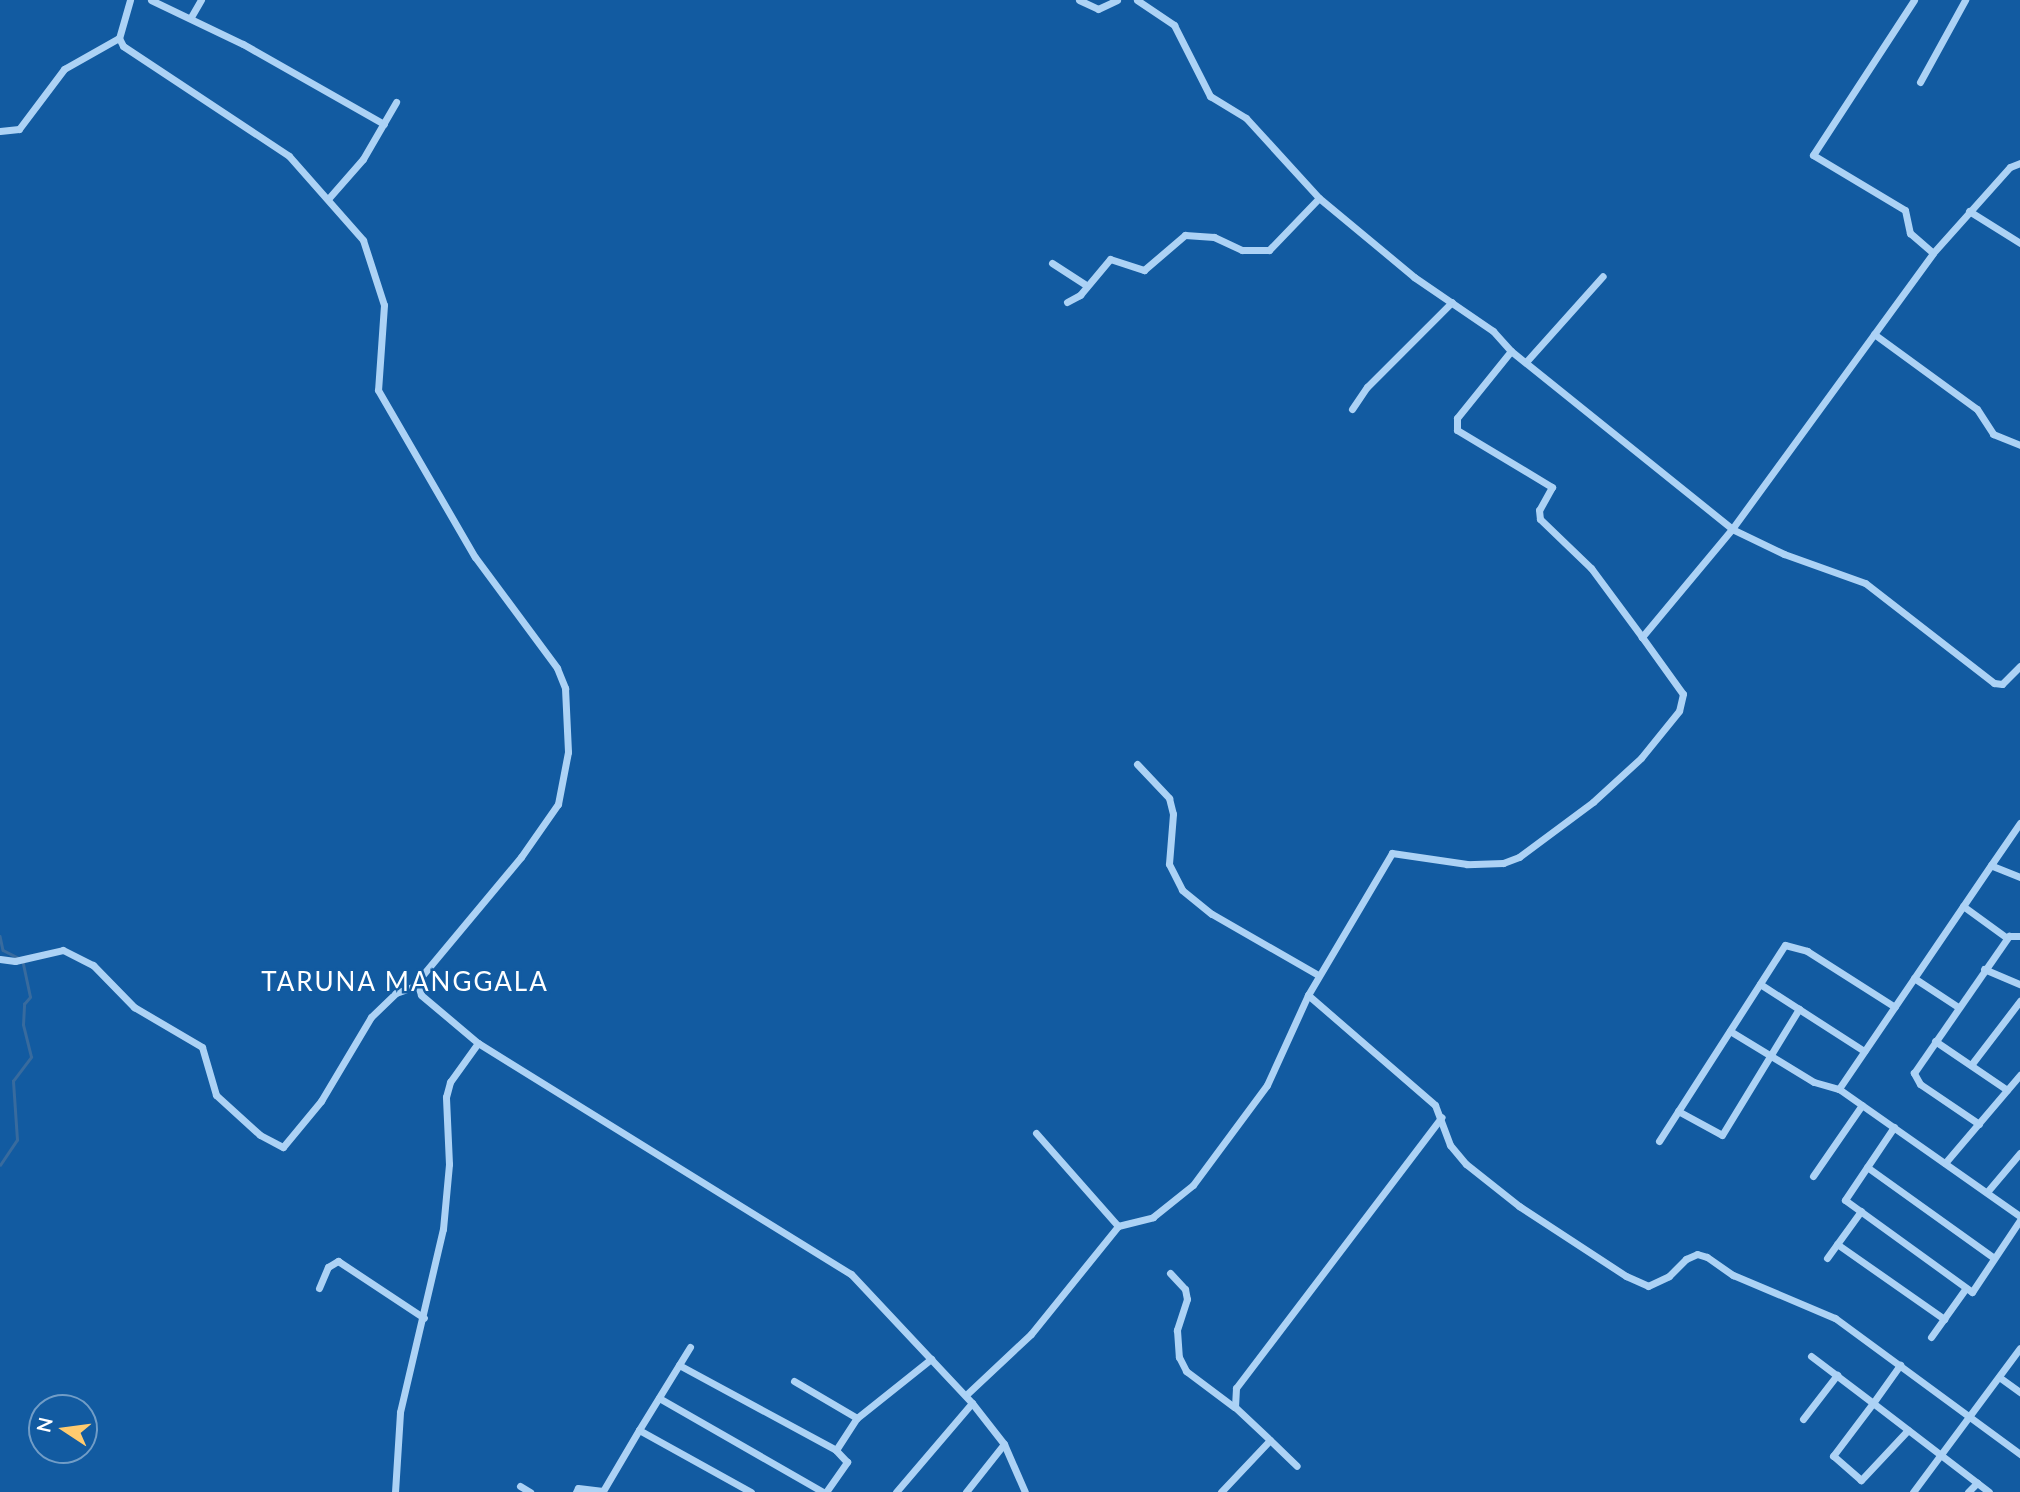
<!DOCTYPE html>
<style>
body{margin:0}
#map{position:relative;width:2020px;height:1492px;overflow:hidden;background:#125ba1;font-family:Lato,sans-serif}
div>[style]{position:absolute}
.stream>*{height:2.5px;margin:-1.25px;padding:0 1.25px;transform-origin:1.25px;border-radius:1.25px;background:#386b9e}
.minor>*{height:7px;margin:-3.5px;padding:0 3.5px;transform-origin:3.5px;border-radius:3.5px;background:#acd2f5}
span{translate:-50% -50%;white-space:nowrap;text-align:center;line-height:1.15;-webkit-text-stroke:5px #125ba1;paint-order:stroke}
.quarter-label{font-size:26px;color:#fff;letter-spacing:2px}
.north{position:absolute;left:28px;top:1394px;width:70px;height:70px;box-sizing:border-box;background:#125ba1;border:2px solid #719dc7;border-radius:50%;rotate:283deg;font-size:19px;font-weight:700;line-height:28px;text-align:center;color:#fff}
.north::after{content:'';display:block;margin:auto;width:24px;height:32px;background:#ffcb6f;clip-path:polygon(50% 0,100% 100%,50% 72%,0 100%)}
</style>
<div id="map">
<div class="stream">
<i style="left:0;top:936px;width:14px;rotate:78deg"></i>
<i style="left:3px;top:950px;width:18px;rotate:27deg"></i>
<i style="left:0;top:1165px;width:30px;rotate:-56deg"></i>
<i style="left:17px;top:1140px;width:59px;rotate:-93.9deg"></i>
<i style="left:13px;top:1081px;width:30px;rotate:-53deg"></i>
<i style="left:31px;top:1057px;width:33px;rotate:-104deg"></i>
<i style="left:23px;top:1025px;width:21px;rotate:-87deg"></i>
<i style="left:24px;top:1004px;width:9px;rotate:-49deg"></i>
<i style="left:30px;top:997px;width:35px;rotate:-102deg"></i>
</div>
<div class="minor">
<i style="left:130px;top:0;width:40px;rotate:106deg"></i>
<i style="left:119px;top:38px;width:9px;rotate:63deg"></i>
<i style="left:123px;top:46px;width:199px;rotate:33.5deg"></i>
<i style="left:289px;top:156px;width:112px;rotate:48.6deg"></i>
<i style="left:363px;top:240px;width:68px;rotate:72.1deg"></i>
<i style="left:384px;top:305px;width:85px;rotate:94deg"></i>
<i style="left:378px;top:390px;width:193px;rotate:59.9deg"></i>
<i style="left:475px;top:557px;width:138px;rotate:53.5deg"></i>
<i style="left:557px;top:668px;width:22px;rotate:68deg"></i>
<i style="left:565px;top:688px;width:64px;rotate:87.3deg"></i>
<i style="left:568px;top:752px;width:53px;rotate:100.9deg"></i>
<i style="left:558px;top:804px;width:65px;rotate:124.9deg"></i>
<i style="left:521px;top:857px;width:155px;rotate:129.8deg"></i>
<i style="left:422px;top:976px;width:10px;rotate:114deg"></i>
<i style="left:418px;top:985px;width:10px;rotate:73deg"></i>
<i style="left:421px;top:995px;width:75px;rotate:40.1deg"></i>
<i style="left:478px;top:1043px;width:439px;rotate:31.8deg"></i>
<i style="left:851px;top:1274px;width:177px;rotate:46.8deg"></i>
<i style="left:972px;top:1403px;width:52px;rotate:52deg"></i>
<i style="left:1004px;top:1444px;width:52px;rotate:66.4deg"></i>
<i style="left:151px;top:0;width:102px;rotate:25.6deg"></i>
<i style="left:243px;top:44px;width:162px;rotate:29.6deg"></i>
<i style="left:1079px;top:0;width:21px;rotate:25deg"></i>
<i style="left:1098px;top:9px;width:21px;rotate:-25deg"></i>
<i style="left:1137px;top:0;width:45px;rotate:34deg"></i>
<i style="left:1174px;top:25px;width:80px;rotate:63.1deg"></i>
<i style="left:1210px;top:96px;width:42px;rotate:31.4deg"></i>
<i style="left:1246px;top:118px;width:108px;rotate:47.6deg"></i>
<i style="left:1319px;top:198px;width:124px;rotate:39.7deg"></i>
<i style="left:1414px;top:277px;width:96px;rotate:34.4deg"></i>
<i style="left:1493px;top:331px;width:27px;rotate:48deg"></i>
<i style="left:1511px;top:351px;width:284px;rotate:38.8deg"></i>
<i style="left:1732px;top:529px;width:341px;rotate:-53.9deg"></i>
<i style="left:1933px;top:253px;width:115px;rotate:-48.2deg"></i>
<i style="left:2010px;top:167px;width:11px;rotate:-22deg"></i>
<i style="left:1914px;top:0;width:185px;rotate:123.1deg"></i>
<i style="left:1813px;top:155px;width:107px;rotate:30.9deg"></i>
<i style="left:1905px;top:210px;width:24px;rotate:78deg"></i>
<i style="left:1910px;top:233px;width:30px;rotate:41deg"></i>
<i style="left:191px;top:17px;width:20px;rotate:-60deg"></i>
<i style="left:1920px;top:82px;width:94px;rotate:-61.2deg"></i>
<i style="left:0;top:131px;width:19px;rotate:-6deg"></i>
<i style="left:19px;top:129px;width:75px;rotate:-53.1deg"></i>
<i style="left:64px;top:69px;width:63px;rotate:-29.4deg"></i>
<i style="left:328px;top:199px;width:53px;rotate:-48.8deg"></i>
<i style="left:363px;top:159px;width:66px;rotate:-59.9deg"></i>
<i style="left:1969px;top:211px;width:60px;rotate:32.1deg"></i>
<i style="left:1052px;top:263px;width:40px;rotate:32.9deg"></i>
<i style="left:1067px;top:302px;width:15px;rotate:-28deg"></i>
<i style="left:1080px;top:295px;width:47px;rotate:-50.2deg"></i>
<i style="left:1110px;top:259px;width:36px;rotate:18deg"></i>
<i style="left:1144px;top:270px;width:54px;rotate:-40.5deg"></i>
<i style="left:1185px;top:235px;width:29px;rotate:4deg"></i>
<i style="left:1214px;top:237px;width:31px;rotate:25deg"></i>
<i style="left:1242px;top:250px;width:27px"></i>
<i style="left:1269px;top:250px;width:72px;rotate:-46.1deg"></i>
<i style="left:1874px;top:334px;width:127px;rotate:36.1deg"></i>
<i style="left:1977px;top:409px;width:30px;rotate:57deg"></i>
<i style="left:1993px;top:434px;width:29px;rotate:22deg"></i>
<i style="left:1511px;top:351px;width:86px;rotate:128.9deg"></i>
<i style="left:1457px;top:418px;width:12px;rotate:90deg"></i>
<i style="left:1457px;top:430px;width:111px;rotate:31deg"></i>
<i style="left:1552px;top:487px;width:26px;rotate:119deg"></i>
<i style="left:1539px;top:510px;width:9px;rotate:84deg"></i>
<i style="left:1540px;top:519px;width:71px;rotate:43.9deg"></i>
<i style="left:1591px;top:568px;width:86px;rotate:53.5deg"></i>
<i style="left:1526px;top:362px;width:115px;rotate:-48.2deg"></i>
<i style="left:1352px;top:409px;width:27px;rotate:-56deg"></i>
<i style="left:1367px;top:387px;width:120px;rotate:-45deg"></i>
<i style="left:2020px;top:666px;width:25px;rotate:135deg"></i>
<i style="left:2002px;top:684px;width:8px;rotate:-173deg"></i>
<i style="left:1994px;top:683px;width:163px;rotate:-142.2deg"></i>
<i style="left:1865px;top:583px;width:86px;rotate:-160.3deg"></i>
<i style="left:1784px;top:554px;width:58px;rotate:-154.3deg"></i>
<i style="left:1732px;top:529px;width:141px;rotate:129.8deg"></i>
<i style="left:1642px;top:637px;width:70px;rotate:54.3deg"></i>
<i style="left:1683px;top:694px;width:17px;rotate:103deg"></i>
<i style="left:1679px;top:711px;width:60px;rotate:129deg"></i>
<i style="left:1641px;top:758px;width:65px;rotate:137.5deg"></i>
<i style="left:1593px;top:802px;width:92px;rotate:143.4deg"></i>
<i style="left:1519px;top:857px;width:17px;rotate:159deg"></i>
<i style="left:1503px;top:863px;width:36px;rotate:178deg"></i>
<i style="left:1467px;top:864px;width:76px;rotate:-171.7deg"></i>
<i style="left:1392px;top:853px;width:165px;rotate:120.6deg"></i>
<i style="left:1308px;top:995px;width:168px;rotate:40.9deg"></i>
<i style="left:1435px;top:1105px;width:43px;rotate:69.4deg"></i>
<i style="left:1450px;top:1145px;width:25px;rotate:50deg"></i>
<i style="left:1466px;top:1164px;width:68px;rotate:38.4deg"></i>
<i style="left:1519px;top:1206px;width:128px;rotate:33.2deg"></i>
<i style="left:1626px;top:1276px;width:24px;rotate:24deg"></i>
<i style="left:1648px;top:1286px;width:23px;rotate:-25deg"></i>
<i style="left:1669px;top:1276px;width:24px;rotate:-45deg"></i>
<i style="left:1686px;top:1259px;width:12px;rotate:-24deg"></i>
<i style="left:1697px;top:1254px;width:10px;rotate:17deg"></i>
<i style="left:1707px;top:1257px;width:32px;rotate:35deg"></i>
<i style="left:1733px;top:1275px;width:111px;rotate:22.9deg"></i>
<i style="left:1835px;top:1318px;width:230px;rotate:36.3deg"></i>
<i style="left:1137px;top:764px;width:47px;rotate:46.7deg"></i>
<i style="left:1169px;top:798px;width:16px;rotate:76deg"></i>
<i style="left:1173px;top:814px;width:50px;rotate:94.6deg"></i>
<i style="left:1169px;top:864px;width:29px;rotate:63deg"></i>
<i style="left:1182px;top:890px;width:38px;rotate:39deg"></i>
<i style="left:1212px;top:914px;width:122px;rotate:29.9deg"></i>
<i style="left:1991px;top:865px;width:51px;rotate:-55.4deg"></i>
<i style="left:2020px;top:877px;width:31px;rotate:-158deg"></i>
<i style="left:1991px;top:865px;width:271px;rotate:124.2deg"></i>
<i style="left:1839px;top:1089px;width:221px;rotate:35.1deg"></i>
<i style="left:1963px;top:906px;width:54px;rotate:36deg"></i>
<i style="left:0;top:959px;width:15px;rotate:8deg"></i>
<i style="left:15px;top:961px;width:49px;rotate:-12.9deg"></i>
<i style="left:63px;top:950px;width:34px;rotate:27deg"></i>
<i style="left:93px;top:965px;width:59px;rotate:45.7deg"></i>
<i style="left:134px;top:1007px;width:79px;rotate:30.5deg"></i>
<i style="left:202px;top:1047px;width:50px;rotate:73.7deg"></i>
<i style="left:216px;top:1095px;width:59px;rotate:42.3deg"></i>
<i style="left:260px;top:1135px;width:26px;rotate:28deg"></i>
<i style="left:283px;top:1147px;width:60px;rotate:-50.4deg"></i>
<i style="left:321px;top:1101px;width:98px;rotate:-59.2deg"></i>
<i style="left:371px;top:1017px;width:35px;rotate:-44deg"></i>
<i style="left:396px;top:993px;width:23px;rotate:-20deg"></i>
<i style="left:1984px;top:969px;width:39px;rotate:23deg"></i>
<i style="left:1914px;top:978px;width:53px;rotate:33.4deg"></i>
<i style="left:1760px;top:984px;width:124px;rotate:32.8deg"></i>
<i style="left:1730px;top:1031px;width:98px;rotate:31.3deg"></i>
<i style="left:1814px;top:1082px;width:26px;rotate:16deg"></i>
<i style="left:1935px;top:1041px;width:87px;rotate:34.2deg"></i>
<i style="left:1971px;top:1065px;width:81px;rotate:-52.6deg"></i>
<i style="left:1678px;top:1111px;width:50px;rotate:28.6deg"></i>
<i style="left:1722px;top:1135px;width:148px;rotate:-58.6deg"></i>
<i style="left:1979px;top:1124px;width:71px;rotate:-145.9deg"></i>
<i style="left:1920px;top:1084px;width:13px;rotate:-119deg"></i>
<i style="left:1914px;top:1073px;width:167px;rotate:-55.3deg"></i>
<i style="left:2009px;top:936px;width:11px"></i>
<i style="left:1894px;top:1127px;width:88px;rotate:123.9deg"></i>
<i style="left:1845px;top:1200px;width:157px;rotate:35.9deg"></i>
<i style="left:1972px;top:1292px;width:87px;rotate:-56.3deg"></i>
<i style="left:1036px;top:1133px;width:124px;rotate:48.6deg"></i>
<i style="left:1659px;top:1141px;width:233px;rotate:-57.3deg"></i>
<i style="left:1785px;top:945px;width:23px;rotate:15deg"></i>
<i style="left:1807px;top:951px;width:104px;rotate:32.5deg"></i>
<i style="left:1945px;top:1163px;width:116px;rotate:-49.6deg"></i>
<i style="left:1867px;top:1167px;width:156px;rotate:35.6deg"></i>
<i style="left:1813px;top:1176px;width:86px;rotate:-55.4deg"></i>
<i style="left:1987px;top:1192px;width:51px;rotate:-49.8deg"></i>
<i style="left:1837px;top:1244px;width:131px;rotate:35deg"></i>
<i style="left:1827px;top:1258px;width:58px;rotate:-54.1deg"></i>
<i style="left:1170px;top:1273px;width:22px;rotate:47deg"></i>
<i style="left:1185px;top:1289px;width:10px;rotate:79deg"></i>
<i style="left:1187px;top:1299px;width:33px;rotate:108deg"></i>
<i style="left:1177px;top:1330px;width:27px;rotate:86deg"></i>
<i style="left:1179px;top:1357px;width:16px;rotate:63deg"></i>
<i style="left:1186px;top:1371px;width:60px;rotate:36.9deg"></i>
<i style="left:319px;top:1288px;width:23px;rotate:-67deg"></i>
<i style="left:328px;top:1267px;width:12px;rotate:-31deg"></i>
<i style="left:338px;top:1261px;width:103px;rotate:33.5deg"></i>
<i style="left:1931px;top:1337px;width:60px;rotate:-54.5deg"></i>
<i style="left:690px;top:1347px;width:97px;rotate:121.6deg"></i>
<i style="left:639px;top:1430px;width:128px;rotate:29deg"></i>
<i style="left:1811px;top:1356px;width:78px;rotate:37.2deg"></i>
<i style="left:1873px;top:1403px;width:47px;rotate:-54.6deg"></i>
<i style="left:679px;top:1365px;width:179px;rotate:28.4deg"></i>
<i style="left:1999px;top:1377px;width:26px;rotate:36deg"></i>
<i style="left:794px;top:1381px;width:73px;rotate:30.4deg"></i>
<i style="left:857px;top:1418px;width:95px;rotate:-38.6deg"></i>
<i style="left:966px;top:1395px;width:89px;rotate:-43.2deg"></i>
<i style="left:1031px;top:1334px;width:139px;rotate:-51.1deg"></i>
<i style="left:1118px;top:1226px;width:36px;rotate:-14deg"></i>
<i style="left:1153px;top:1217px;width:51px;rotate:-38.7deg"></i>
<i style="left:1193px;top:1185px;width:124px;rotate:-53.5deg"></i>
<i style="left:1267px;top:1085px;width:99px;rotate:-65.5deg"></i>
<i style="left:659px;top:1398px;width:189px;rotate:29.8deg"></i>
<i style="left:1803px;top:1419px;width:56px;rotate:-52.3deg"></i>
<i style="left:1908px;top:1430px;width:69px;rotate:133.2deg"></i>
<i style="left:1861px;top:1480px;width:37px;rotate:-139deg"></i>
<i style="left:1833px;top:1456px;width:66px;rotate:-53deg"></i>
<i style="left:1873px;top:1403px;width:146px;rotate:37.5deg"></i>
<i style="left:1270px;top:1440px;width:37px;rotate:44deg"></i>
<i style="left:520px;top:1486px;width:12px;rotate:31deg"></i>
<i style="left:395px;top:1492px;width:80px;rotate:-86.4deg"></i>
<i style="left:400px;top:1412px;width:188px;rotate:-76.8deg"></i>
<i style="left:443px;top:1229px;width:65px;rotate:-84.7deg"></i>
<i style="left:449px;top:1164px;width:67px;rotate:-92.6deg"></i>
<i style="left:446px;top:1097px;width:16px;rotate:-75deg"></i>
<i style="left:450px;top:1082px;width:48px;rotate:-54.3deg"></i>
<i style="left:576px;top:1492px;width:4px;rotate:-63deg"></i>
<i style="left:578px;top:1488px;width:25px;rotate:7deg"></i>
<i style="left:603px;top:1491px;width:71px;rotate:-59.5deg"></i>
<i style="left:826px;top:1492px;width:37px;rotate:-55deg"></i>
<i style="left:847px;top:1462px;width:16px;rotate:-133deg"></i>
<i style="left:836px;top:1450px;width:38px;rotate:-57deg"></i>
<i style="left:896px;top:1492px;width:117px;rotate:-49.5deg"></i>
<i style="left:966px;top:1492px;width:61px;rotate:-51.6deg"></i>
<i style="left:1221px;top:1492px;width:71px;rotate:-46.7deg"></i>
<i style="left:1270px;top:1440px;width:48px;rotate:-136.7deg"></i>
<i style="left:1235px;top:1407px;width:19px;rotate:-87deg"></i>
<i style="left:1236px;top:1388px;width:340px;rotate:-52.8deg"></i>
<i style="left:1913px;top:1492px;width:179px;rotate:-53.4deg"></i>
<i style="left:1968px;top:1492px;width:13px;rotate:-45deg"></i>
</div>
<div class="quarter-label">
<span style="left:405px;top:982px">TARUNA MANGGALA</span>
</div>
<div class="north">N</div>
</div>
